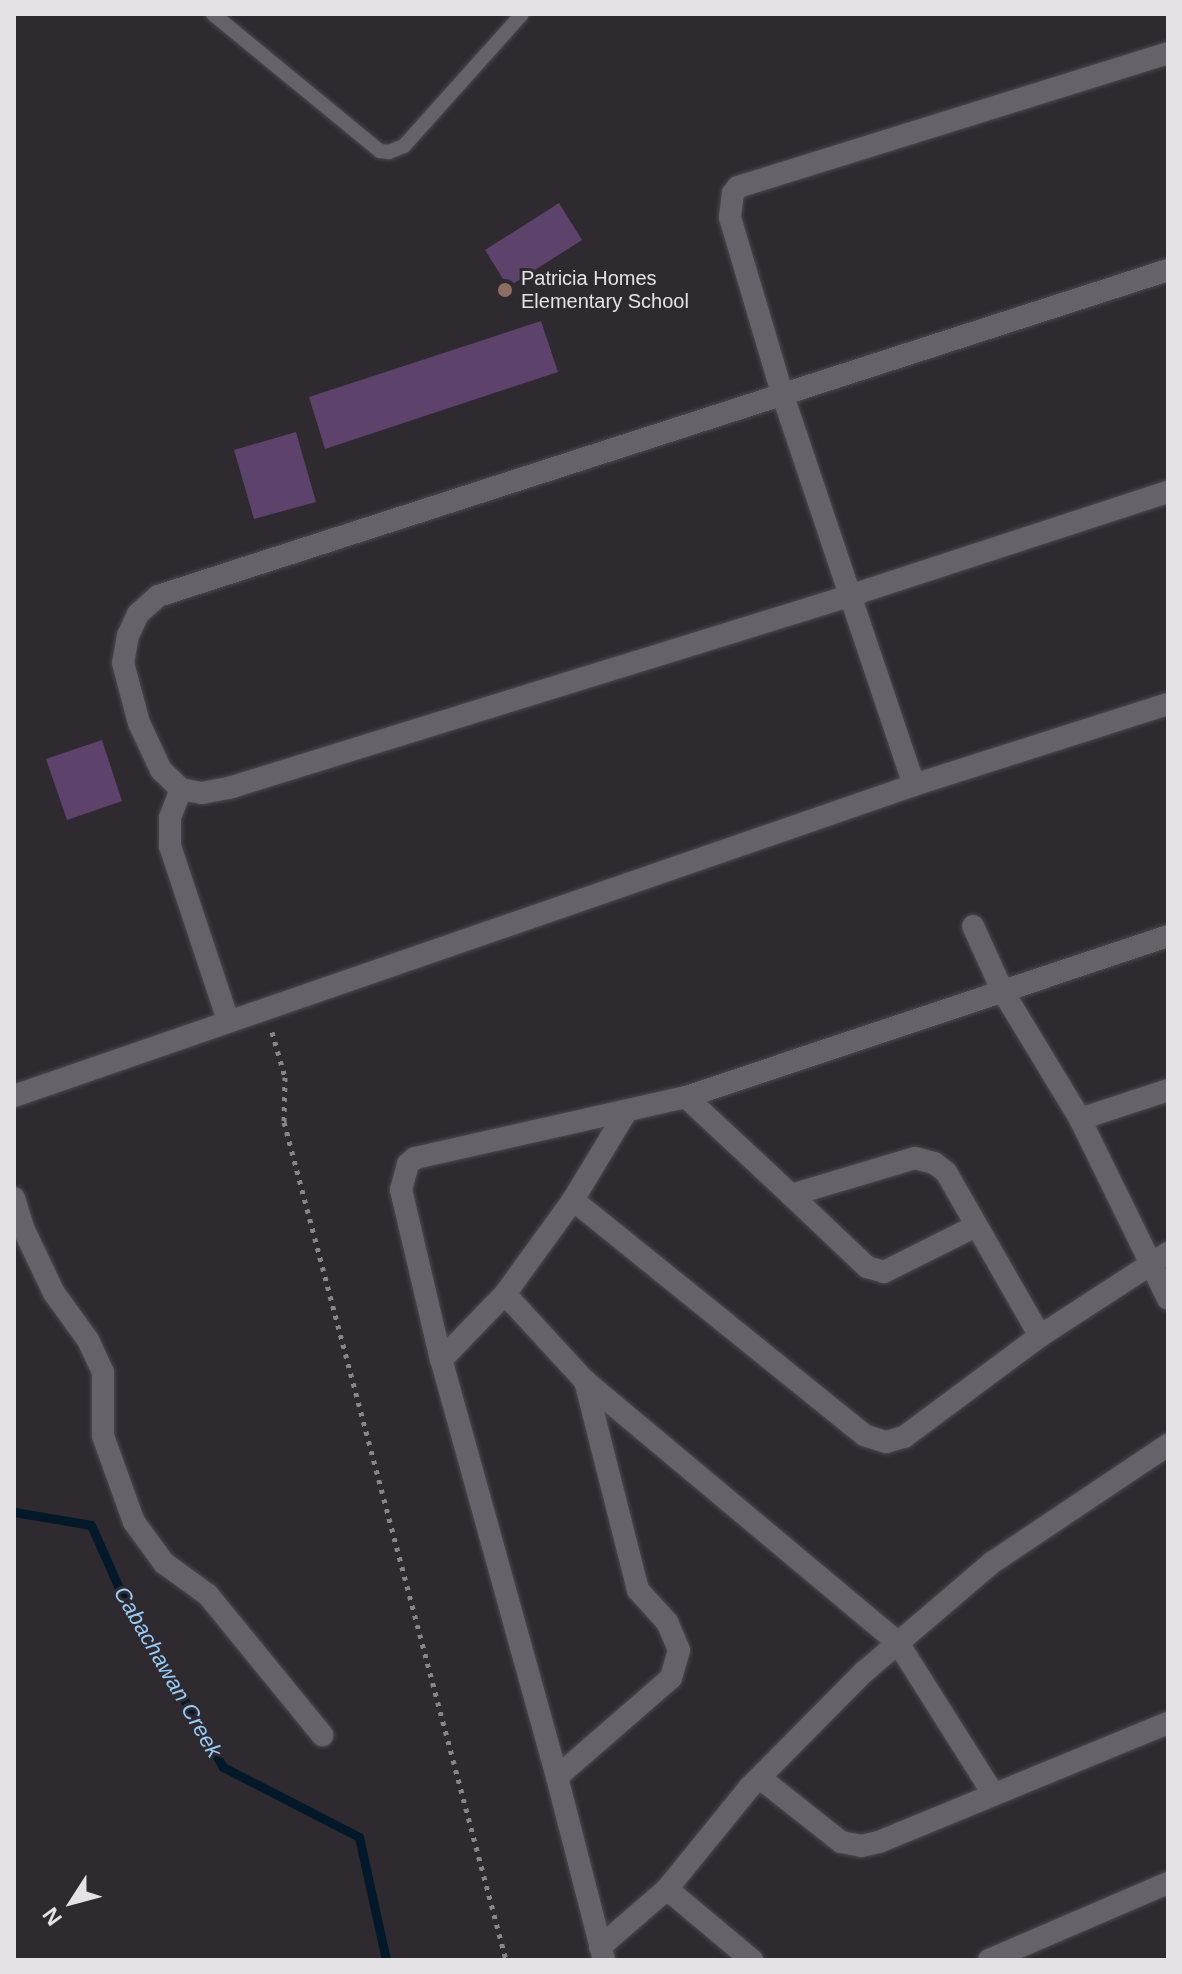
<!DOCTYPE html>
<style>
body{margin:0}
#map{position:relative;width:1182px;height:1974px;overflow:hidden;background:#2e2a30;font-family:Arial,sans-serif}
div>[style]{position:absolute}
.stream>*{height:9px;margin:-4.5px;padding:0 4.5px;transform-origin:4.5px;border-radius:4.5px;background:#031829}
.building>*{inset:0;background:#5d426b}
.path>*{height:5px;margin-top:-2.5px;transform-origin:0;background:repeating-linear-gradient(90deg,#89858a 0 4px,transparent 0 10px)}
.roads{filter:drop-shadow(0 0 2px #4c484e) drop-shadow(0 0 2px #4c484e)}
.service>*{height:14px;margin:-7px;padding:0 7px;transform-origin:7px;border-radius:7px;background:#676269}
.minor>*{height:22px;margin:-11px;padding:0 11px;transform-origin:11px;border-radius:11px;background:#676269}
.dots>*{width:22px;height:22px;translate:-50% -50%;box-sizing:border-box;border:4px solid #2e2a30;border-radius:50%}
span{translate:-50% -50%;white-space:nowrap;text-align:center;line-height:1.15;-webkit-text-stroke:6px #2e2a30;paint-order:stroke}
.poi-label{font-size:20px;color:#e5e2e6}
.left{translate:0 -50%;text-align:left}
.water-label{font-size:22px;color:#99cdf8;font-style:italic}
.frame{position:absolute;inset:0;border:16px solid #e5e2e6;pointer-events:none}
.north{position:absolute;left:32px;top:1862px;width:80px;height:80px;-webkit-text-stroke:6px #2e2a30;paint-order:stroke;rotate:234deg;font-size:22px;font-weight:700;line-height:32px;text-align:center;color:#e5e2e6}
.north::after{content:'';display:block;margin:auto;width:28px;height:36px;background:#e5e2e6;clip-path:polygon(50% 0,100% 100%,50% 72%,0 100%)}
</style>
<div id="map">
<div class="stream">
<i style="left:14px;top:1512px;width:78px;rotate:9.6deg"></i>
<i style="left:91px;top:1525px;width:71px;rotate:66deg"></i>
<i style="left:120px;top:1590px;width:205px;rotate:59.8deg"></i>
<i style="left:223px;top:1767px;width:153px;rotate:27.2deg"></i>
<i style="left:359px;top:1837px;width:126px;rotate:77.6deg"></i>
</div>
<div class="building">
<i style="clip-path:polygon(559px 203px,582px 240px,508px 287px,485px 250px)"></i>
<i style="clip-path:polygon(541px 321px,558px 372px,325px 449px,309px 397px)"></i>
<i style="clip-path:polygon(296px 432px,316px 502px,254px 519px,234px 450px)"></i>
<i style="clip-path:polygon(102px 740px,122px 801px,67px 820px,46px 759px)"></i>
</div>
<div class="path">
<i style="left:272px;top:1032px;width:47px;rotate:73.9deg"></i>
<i style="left:285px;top:1077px;width:45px;rotate:91.3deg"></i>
<i style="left:284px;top:1122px;width:867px;rotate:75.16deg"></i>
</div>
<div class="roads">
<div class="service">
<i style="left:213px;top:14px;width:216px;rotate:39.4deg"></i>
<i style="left:380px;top:151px;width:9px;rotate:6deg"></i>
<i style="left:389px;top:152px;width:16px;rotate:-22deg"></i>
<i style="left:404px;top:146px;width:177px;rotate:-48.2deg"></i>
</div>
<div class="minor">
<i style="left:1168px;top:270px;width:1061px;rotate:162.11deg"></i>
<i style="left:158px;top:596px;width:27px;rotate:138deg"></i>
<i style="left:138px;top:614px;width:23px;rotate:115deg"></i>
<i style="left:128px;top:635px;width:28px;rotate:100deg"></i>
<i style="left:123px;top:663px;width:62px;rotate:75.1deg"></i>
<i style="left:139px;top:723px;width:52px;rotate:64.9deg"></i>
<i style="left:161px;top:770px;width:28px;rotate:44deg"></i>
<i style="left:181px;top:789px;width:21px;rotate:11deg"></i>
<i style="left:202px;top:793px;width:31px;rotate:-11deg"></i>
<i style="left:232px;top:787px;width:646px;rotate:-17.2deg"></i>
<i style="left:849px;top:596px;width:336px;rotate:-18.1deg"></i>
<i style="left:914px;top:785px;width:414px;rotate:-108.6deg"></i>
<i style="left:782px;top:393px;width:184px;rotate:-106.5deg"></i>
<i style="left:730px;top:217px;width:24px;rotate:-83deg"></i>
<i style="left:733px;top:193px;width:8px;rotate:-50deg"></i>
<i style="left:738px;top:187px;width:450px;rotate:-17.3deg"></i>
<i style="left:181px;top:789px;width:31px;rotate:111deg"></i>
<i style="left:170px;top:818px;width:28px;rotate:90deg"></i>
<i style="left:170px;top:846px;width:183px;rotate:71.6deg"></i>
<i style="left:973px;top:926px;width:70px;rotate:65.6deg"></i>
<i style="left:1002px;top:990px;width:151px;rotate:58.8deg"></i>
<i style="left:1080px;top:1119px;width:200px;rotate:63.9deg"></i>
<i style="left:14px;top:1096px;width:952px;rotate:-19.06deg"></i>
<i style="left:914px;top:785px;width:267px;rotate:-17.7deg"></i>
<i style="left:686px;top:1097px;width:144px;rotate:43deg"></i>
<i style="left:791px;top:1195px;width:129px;rotate:-16.6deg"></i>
<i style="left:915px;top:1158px;width:20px;rotate:15deg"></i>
<i style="left:934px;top:1163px;width:15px;rotate:37deg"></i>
<i style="left:946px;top:1172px;width:189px;rotate:60.2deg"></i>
<i style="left:1080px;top:1119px;width:93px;rotate:-18.2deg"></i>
<i style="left:791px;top:1195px;width:105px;rotate:43.5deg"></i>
<i style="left:867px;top:1267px;width:18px;rotate:16deg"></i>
<i style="left:884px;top:1272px;width:103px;rotate:-26.6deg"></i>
<i style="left:14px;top:1198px;width:34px;rotate:73deg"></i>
<i style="left:24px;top:1230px;width:70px;rotate:64.5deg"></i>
<i style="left:54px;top:1293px;width:58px;rotate:54.1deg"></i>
<i style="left:88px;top:1340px;width:35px;rotate:65deg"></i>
<i style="left:103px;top:1372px;width:64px;rotate:90deg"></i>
<i style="left:103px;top:1436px;width:91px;rotate:70.2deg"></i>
<i style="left:134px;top:1522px;width:51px;rotate:53.8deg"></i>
<i style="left:164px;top:1563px;width:54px;rotate:36deg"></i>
<i style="left:208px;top:1595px;width:181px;rotate:50.8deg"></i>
<i style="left:573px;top:1200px;width:374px;rotate:38.9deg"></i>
<i style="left:864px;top:1435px;width:23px;rotate:18deg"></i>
<i style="left:886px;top:1442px;width:19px;rotate:-16deg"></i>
<i style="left:904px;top:1437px;width:169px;rotate:-36.6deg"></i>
<i style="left:1040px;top:1336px;width:153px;rotate:-33deg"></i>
<i style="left:505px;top:1294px;width:118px;rotate:47.4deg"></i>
<i style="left:585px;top:1381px;width:408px;rotate:39.9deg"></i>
<i style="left:898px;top:1643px;width:178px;rotate:57.7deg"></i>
<i style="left:441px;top:1360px;width:92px;rotate:-45.9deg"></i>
<i style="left:505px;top:1294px;width:116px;rotate:-54.1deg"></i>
<i style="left:573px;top:1200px;width:103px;rotate:-58.9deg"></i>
<i style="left:557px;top:1777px;width:151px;rotate:-41deg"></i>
<i style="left:671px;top:1678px;width:29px;rotate:-74deg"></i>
<i style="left:679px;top:1650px;width:30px;rotate:-113deg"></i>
<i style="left:667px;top:1622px;width:43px;rotate:-132.2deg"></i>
<i style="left:638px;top:1590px;width:216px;rotate:-104.2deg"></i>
<i style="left:760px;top:1778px;width:103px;rotate:38.3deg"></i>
<i style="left:841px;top:1842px;width:20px;rotate:11deg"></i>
<i style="left:861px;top:1846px;width:18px;rotate:-13deg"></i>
<i style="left:879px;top:1842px;width:313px;rotate:-22.4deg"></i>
<i style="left:667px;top:1889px;width:111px;rotate:39.9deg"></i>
<i style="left:600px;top:1947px;width:89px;rotate:-40.9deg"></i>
<i style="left:667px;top:1889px;width:132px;rotate:-50.9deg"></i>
<i style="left:750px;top:1787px;width:162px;rotate:-45.3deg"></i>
<i style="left:864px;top:1672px;width:170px;rotate:-40.5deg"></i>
<i style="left:993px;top:1562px;width:211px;rotate:-33.8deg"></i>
<i style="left:604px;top:1960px;width:189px;rotate:-104.4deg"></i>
<i style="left:557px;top:1777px;width:433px;rotate:-105.5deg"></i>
<i style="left:441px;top:1360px;width:175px;rotate:-103.2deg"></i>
<i style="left:401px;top:1190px;width:27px;rotate:-75deg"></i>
<i style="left:408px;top:1164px;width:9px;rotate:-41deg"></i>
<i style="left:415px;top:1158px;width:278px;rotate:-12.7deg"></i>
<i style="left:686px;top:1097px;width:508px;rotate:-18.47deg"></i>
<i style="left:989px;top:1960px;width:195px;rotate:-23.3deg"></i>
</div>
</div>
<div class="dots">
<i style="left:505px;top:290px;background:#8d6e63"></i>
</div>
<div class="poi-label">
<span class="left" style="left:521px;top:290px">Patricia Homes<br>Elementary School</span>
</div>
<div class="water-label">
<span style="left:168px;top:1672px;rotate:60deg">Cabachawan Creek</span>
</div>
<div class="frame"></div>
<div class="north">N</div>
</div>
